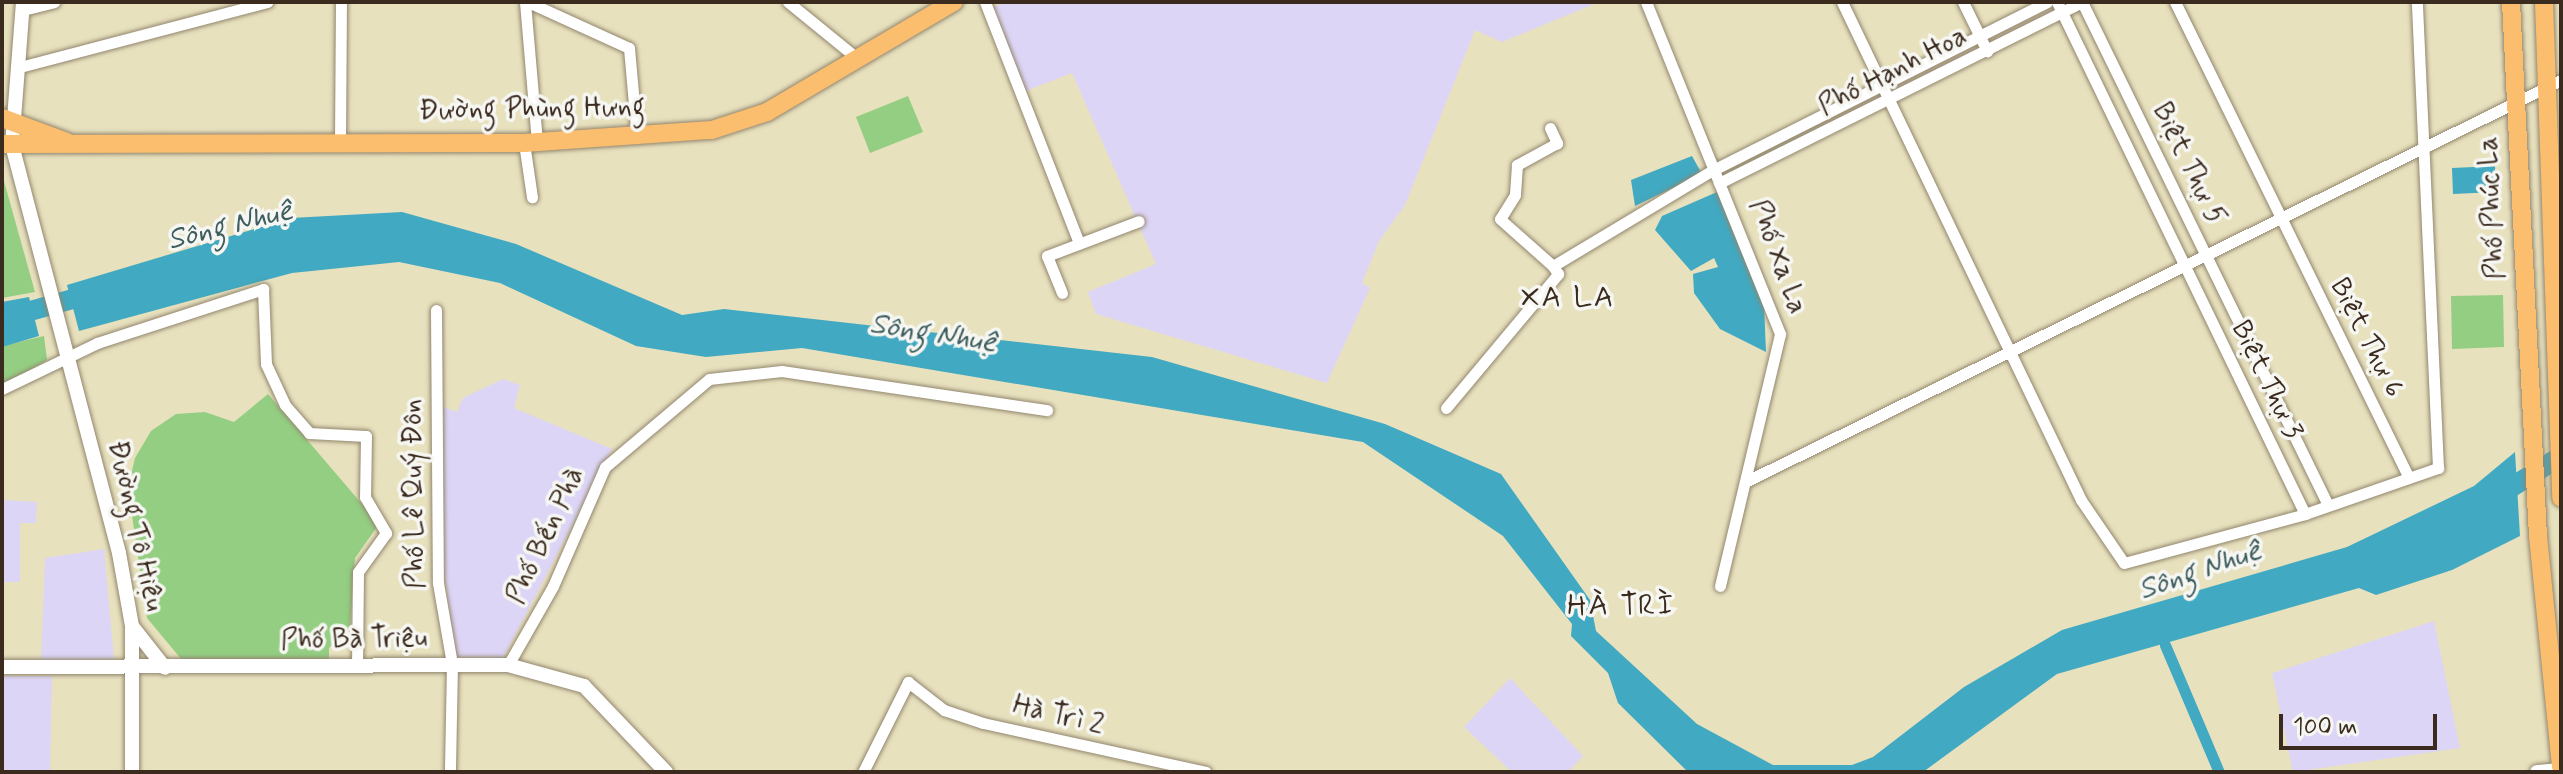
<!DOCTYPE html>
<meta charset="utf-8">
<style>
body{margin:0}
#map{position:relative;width:2563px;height:774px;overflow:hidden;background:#e8e1be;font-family:Mynerve,sans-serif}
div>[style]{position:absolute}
.built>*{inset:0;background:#ddd5f6}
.green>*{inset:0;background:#93ce82}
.water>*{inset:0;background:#41a9c1}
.canal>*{height:11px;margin:-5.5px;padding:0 5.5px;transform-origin:5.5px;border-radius:5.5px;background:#41a9c1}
.river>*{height:20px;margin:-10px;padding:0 10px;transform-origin:10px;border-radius:10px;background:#41a9c1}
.roads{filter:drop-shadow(0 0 2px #92866e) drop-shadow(0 0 2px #92866e)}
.minor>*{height:11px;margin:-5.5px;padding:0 5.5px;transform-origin:5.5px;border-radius:5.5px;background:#fff}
.tertiary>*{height:14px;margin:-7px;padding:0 7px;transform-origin:7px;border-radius:7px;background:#fff}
.primary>*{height:18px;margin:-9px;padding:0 9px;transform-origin:9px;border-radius:9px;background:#fbbe6e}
.trunk>*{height:18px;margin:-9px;padding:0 9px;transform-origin:9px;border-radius:9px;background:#fbbe6e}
span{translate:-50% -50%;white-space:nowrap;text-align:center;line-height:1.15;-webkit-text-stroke:7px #f6f6f2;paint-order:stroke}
.street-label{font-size:28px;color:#3b2a1e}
.water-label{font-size:30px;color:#3d5d5f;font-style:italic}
.neighbourhood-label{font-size:30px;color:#3b2a1e;letter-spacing:2px}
.frame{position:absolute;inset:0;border:4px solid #3b2a1e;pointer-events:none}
.scale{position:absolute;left:2279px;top:714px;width:158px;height:36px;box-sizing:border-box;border:4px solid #3b2a1e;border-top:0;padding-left:10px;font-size:24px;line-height:28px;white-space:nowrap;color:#3b2a1e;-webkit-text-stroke:6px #f6f6f2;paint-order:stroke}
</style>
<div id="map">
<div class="built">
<i style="clip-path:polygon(1007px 2px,1599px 2px,1502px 42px,1475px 30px,1405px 205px,1379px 241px,1362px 283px,1370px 288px,1327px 383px,1096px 314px,1088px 292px,1156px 264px,1072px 73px,1026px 91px,993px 7px)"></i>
<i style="clip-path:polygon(503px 379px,520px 385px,514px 408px,612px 449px,503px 658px,454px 657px,443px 561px,443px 407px,457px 412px,463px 398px)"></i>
<i style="clip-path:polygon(2px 500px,37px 502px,36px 523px,20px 523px,20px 582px,2px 582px)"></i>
<i style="clip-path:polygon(104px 549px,114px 659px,41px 661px,45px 558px)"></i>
<i style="clip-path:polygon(2434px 621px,2460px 748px,2293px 772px,2272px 673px)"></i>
<i style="clip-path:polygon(2px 676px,52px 676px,50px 772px,2px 772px)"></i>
<i style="clip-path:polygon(1510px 678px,1583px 756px,1568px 772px,1512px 772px,1464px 727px)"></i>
</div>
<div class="green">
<i style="clip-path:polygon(908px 96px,923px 132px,870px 153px,856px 117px)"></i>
<i style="clip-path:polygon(2px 174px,35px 292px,2px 298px)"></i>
<i style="clip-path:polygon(2503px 295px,2504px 347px,2452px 349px,2451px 296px)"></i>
<i style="clip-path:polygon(44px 336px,47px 360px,2px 387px,2px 346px)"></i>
<i style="clip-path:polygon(268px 394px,379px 524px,355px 558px,350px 627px,329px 648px,329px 659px,182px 660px,147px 618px,128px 488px,135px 458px,151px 431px,176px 414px,205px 412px,234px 422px)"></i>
</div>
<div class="water">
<i style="clip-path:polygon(1692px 156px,1702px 174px,1635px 206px,1631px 180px)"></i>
<i style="clip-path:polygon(2495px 166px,2496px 192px,2453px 194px,2452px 168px)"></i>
<i style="clip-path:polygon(1717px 192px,1764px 304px,1766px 352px,1720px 329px,1694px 293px,1693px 274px,1718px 267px,1714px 258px,1691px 271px,1655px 230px,1662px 216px)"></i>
<i style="clip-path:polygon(402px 212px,516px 244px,682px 315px,724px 309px,1152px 357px,1385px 424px,1501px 474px,1590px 600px,1596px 631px,1697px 724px,1773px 765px,1852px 765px,1873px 757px,1964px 687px,2062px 630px,2347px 547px,2474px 486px,2515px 452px,2520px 536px,2452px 570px,2376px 595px,2359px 588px,2057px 674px,1923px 772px,1688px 772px,1618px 703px,1608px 673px,1571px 636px,1572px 624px,1503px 536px,1363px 442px,802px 348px,706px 357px,636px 346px,500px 283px,399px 262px,292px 273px,79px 331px,67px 285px,291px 218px)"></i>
<i style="clip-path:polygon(29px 297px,39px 336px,2px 347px,2px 302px)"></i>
</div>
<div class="canal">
<i style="left:2165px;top:645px;width:138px;rotate:67deg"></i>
</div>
<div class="river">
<i style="left:2px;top:319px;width:96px;rotate:-15.8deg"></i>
<i style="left:2496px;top:497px;width:77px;rotate:-32.2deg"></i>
</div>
<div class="roads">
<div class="minor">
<i style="left:525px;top:2px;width:141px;rotate:85.1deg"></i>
<i style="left:528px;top:2px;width:111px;rotate:24.5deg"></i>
<i style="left:629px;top:48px;width:89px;rotate:84.9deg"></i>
<i style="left:788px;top:2px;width:84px;rotate:39.2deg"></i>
<i style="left:985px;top:2px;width:259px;rotate:68.7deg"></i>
<i style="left:1646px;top:2px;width:358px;rotate:68deg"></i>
<i style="left:1780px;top:334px;width:259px;rotate:103.4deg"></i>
<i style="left:1842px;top:2px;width:552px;rotate:64.36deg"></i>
<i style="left:2081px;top:500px;width:76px;rotate:55.7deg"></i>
<i style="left:2124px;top:563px;width:188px;rotate:-15.1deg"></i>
<i style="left:2305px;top:514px;width:141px;rotate:-19.1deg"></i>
<i style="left:2438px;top:468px;width:466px;rotate:-92.6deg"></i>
<i style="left:1963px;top:2px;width:55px;rotate:63.9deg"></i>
<i style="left:2057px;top:2px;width:569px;rotate:64.16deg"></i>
<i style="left:2082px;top:2px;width:560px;rotate:63.94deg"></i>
<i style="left:2175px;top:2px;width:530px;rotate:63.82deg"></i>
<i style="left:23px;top:10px;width:32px;rotate:-14deg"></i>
<i style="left:16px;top:68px;width:260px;rotate:-14.7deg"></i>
<i style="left:1550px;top:128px;width:17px;rotate:65deg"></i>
<i style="left:1557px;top:143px;width:46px;rotate:151.2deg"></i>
<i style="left:1517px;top:165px;width:30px;rotate:94deg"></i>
<i style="left:1515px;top:195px;width:28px;rotate:122deg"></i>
<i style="left:1500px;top:219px;width:71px;rotate:41.6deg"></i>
<i style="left:340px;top:141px;width:139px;rotate:-89.6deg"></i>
<i style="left:524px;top:143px;width:55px;rotate:81.6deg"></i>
<i style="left:1719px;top:183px;width:406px;rotate:-26.5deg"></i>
<i style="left:1062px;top:293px;width:40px;rotate:-112deg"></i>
<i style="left:1047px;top:256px;width:98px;rotate:-20.8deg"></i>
<i style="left:436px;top:310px;width:273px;rotate:89.6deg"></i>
<i style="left:438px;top:583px;width:82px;rotate:80.2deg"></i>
<i style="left:452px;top:664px;width:108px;rotate:91.1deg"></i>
<i style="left:2px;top:389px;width:106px;rotate:-25.8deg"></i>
<i style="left:97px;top:343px;width:175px;rotate:-18deg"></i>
<i style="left:263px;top:289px;width:75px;rotate:87.7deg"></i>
<i style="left:266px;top:364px;width:45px;rotate:65.1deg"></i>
<i style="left:285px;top:405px;width:37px;rotate:49deg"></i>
<i style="left:309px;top:433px;width:57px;rotate:3deg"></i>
<i style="left:366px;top:436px;width:61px;rotate:90.9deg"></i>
<i style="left:365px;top:497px;width:42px;rotate:59.7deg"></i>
<i style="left:386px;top:533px;width:48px;rotate:125.7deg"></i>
<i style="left:358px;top:572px;width:94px;rotate:90.6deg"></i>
<i style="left:1446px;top:408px;width:175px;rotate:-50.1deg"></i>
<i style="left:1558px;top:274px;width:9px;rotate:-122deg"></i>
<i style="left:1553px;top:266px;width:187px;rotate:-31deg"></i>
<i style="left:1713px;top:170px;width:374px;rotate:-26.7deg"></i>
<i style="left:1747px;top:481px;width:907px;rotate:-26.23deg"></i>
<i style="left:508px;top:665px;width:91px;rotate:-60.3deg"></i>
<i style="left:553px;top:586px;width:130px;rotate:-66.4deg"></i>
<i style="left:605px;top:467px;width:136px;rotate:-40.2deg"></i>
<i style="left:709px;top:379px;width:73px;rotate:-6.3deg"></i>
<i style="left:782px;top:371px;width:268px;rotate:8.4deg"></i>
<i style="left:863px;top:772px;width:101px;rotate:-63.4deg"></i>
<i style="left:908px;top:682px;width:46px;rotate:37.9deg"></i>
<i style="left:944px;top:710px;width:41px;rotate:18.4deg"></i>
<i style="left:983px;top:723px;width:228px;rotate:12.4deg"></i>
</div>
<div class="tertiary">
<i style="left:23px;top:2px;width:143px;rotate:94.4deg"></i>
<i style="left:12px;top:145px;width:422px;rotate:75.3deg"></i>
<i style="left:119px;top:553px;width:74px;rotate:79.9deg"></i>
<i style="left:132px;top:626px;width:146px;rotate:90deg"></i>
<i style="left:132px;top:626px;width:53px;rotate:51.8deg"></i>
<i style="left:2px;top:667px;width:506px;rotate:-0.23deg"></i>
<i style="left:508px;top:665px;width:79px;rotate:15.4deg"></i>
<i style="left:584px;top:686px;width:119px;rotate:46.4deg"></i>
<i style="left:2537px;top:772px;width:24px;rotate:-5deg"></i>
</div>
<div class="primary">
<i style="left:2px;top:118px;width:69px;rotate:20.3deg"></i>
<i style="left:2px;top:144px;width:522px;rotate:-0.11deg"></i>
<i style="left:524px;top:143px;width:188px;rotate:-4deg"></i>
<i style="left:712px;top:130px;width:58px;rotate:-18.1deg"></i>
<i style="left:767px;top:112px;width:217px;rotate:-30.5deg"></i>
</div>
<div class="trunk">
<i style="left:2511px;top:2px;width:535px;rotate:87.11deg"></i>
<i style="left:2538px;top:536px;width:232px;rotate:84.3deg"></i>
<i style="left:2544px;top:2px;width:496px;rotate:88deg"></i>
</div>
</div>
<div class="street-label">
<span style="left:1893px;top:72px;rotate:-27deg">Phố Hạnh Hoa</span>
<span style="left:532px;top:110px;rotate:-1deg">Đường Phùng Hưng</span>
<span style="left:2188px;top:164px;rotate:64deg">Biệt Thự 5</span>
<span style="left:2493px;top:208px;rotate:-93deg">Phố Phúc La</span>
<span style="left:1777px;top:257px;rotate:70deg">Phố Xa La</span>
<span style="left:2366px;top:338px;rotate:63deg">Biệt Thự 6</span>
<span style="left:2266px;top:380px;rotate:64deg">Biệt Thự 3</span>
<span style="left:415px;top:494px;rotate:-91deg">Phố Lê Quý Đôn</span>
<span style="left:135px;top:526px;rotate:77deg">Đường Tô Hiệu</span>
<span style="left:546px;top:536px;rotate:-65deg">Phố Bến Phà</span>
<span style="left:354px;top:640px;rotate:-1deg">Phố Bà Triệu</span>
<span style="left:1058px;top:716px;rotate:14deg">Hà Trì 2</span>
</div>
<div class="water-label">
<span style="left:230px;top:226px;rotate:-14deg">Sông Nhuệ</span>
<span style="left:933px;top:334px;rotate:9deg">Sông Nhuệ</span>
<span style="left:2200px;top:571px;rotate:-19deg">Sông Nhuệ</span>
</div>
<div class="neighbourhood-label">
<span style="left:1568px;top:298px">XA LA</span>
<span style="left:1621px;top:606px">HÀ TRÌ</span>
</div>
<div class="frame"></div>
<div class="scale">100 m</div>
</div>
